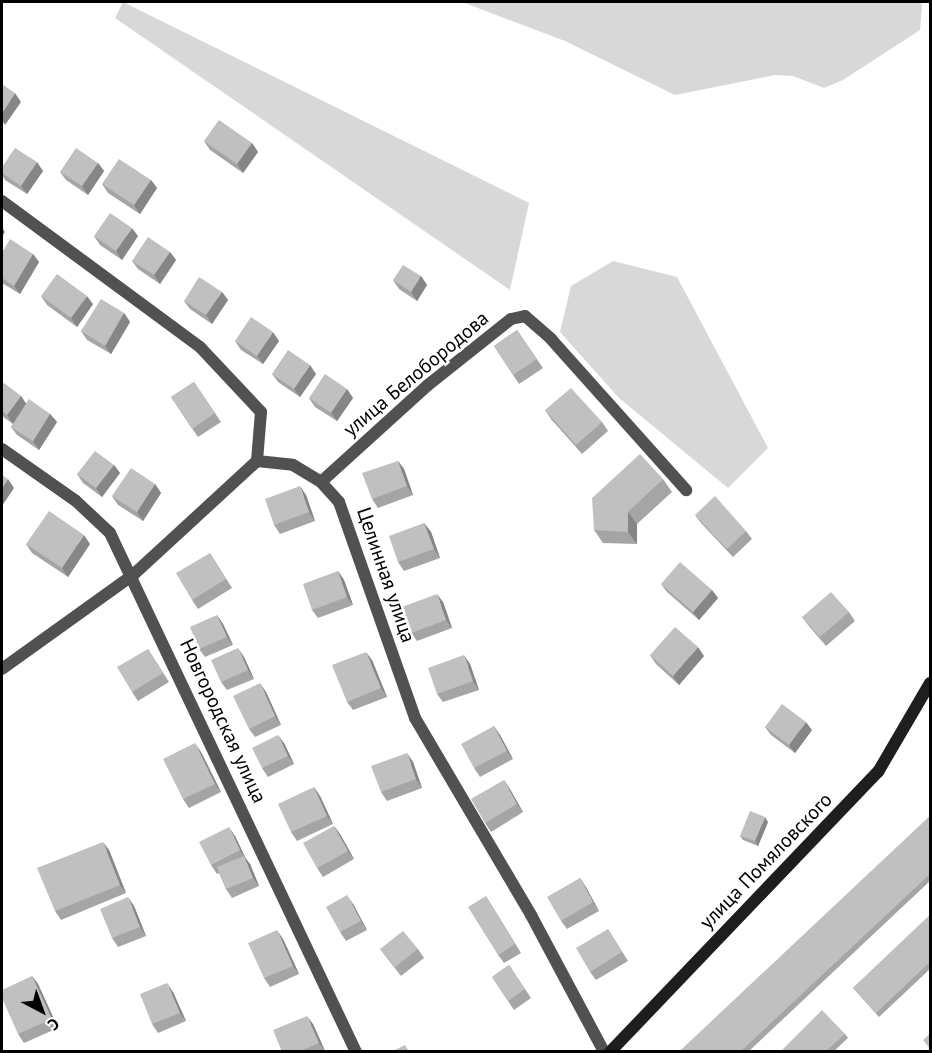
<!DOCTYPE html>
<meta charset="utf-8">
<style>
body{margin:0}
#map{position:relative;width:932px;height:1053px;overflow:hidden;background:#fff;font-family:"PT Sans",sans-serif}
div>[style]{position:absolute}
.green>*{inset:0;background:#d8d8d8}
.street>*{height:12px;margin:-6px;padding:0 6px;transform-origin:6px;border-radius:6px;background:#515151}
.secondary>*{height:12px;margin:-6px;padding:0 6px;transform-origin:6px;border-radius:6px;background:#1e1e1e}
.wall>*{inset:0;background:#a5a5a5}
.shaded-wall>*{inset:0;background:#868686}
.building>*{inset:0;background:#c0c0c0}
span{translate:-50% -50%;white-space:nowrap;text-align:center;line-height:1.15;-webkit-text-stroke:5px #fff;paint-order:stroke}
.street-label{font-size:20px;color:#000}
.frame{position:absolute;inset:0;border:3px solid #000;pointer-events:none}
.north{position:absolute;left:12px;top:981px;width:60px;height:60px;-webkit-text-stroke:4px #fff;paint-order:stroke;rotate:139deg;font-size:16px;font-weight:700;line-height:24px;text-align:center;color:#000}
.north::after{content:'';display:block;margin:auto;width:21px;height:27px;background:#000;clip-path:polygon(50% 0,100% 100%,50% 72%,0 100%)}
</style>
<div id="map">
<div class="green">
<i style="clip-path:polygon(123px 2px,529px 203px,510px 290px,115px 18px)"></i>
<i style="clip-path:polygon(462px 2px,921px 2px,922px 7px,920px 30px,843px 80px,824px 88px,793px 76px,775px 75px,675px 95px,565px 41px)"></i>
<i style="clip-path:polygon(613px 261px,677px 277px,768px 448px,728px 488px,619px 398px,560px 332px,571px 286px)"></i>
</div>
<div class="street">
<i style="left:2px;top:201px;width:246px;rotate:36.4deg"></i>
<i style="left:200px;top:347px;width:89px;rotate:46.8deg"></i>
<i style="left:261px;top:412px;width:49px;rotate:94.7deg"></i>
<i style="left:2px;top:449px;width:90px;rotate:35.1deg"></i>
<i style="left:76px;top:501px;width:47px;rotate:43.3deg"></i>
<i style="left:110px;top:533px;width:574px;rotate:64.64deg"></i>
<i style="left:257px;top:461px;width:36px;rotate:6deg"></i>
<i style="left:293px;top:465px;width:33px;rotate:31deg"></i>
<i style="left:321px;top:482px;width:27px;rotate:48deg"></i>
<i style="left:339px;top:502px;width:229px;rotate:70.6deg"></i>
<i style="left:415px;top:718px;width:229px;rotate:59.5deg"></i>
<i style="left:531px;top:915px;width:155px;rotate:61.9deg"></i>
<i style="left:321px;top:482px;width:144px;rotate:-42.2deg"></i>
<i style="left:428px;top:385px;width:106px;rotate:-38.5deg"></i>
<i style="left:511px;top:319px;width:14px;rotate:-12deg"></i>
<i style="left:525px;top:316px;width:35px;rotate:41deg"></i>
<i style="left:551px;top:339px;width:203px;rotate:48.2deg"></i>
<i style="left:2px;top:669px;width:161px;rotate:-35.7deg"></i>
<i style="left:133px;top:575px;width:168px;rotate:-42.6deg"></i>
</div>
<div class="secondary">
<i style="left:610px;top:1052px;width:388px;rotate:-46.3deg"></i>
<i style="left:878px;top:772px;width:103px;rotate:-59.7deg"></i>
</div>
<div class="wall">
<i style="clip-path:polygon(204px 141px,252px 143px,258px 152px,243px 173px,210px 150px)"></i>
<i style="clip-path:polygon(98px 163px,104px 171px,88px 195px,66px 180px,60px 172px)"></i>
<i style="clip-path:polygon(2px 167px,43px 171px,27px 194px,5px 180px,2px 175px)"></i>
<i style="clip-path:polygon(151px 180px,157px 188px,140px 214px,108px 193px,102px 184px)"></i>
<i style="clip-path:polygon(94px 236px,138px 236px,122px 260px,100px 245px)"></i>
<i style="clip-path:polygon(170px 252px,176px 260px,160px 284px,138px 269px,132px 261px)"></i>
<i style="clip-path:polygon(2px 253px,33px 254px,39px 262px,20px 294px,2px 283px)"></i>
<i style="clip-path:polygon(421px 276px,427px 285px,417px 301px,399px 289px,393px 280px)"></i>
<i style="clip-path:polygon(222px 292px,228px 300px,212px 324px,190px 309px,184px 301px)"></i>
<i style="clip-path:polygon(41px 296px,93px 304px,77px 327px,47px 305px)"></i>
<i style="clip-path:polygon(124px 313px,130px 322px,111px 354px,87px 340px,81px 331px)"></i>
<i style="clip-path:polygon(517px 330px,543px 368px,519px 384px,494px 346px)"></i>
<i style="clip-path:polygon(235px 341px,279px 341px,263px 364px,241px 350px)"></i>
<i style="clip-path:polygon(272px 374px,316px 374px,300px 397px,278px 382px)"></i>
<i style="clip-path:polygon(2px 382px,21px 396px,26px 404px,50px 414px,57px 422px,39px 450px,17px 435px,11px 427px,13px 424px,2px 416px)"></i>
<i style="clip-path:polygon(194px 382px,221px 422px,198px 437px,171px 397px)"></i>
<i style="clip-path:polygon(347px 389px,353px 398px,337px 421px,315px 407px,309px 398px)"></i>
<i style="clip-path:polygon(545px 410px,602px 422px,608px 431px,582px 454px,551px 419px)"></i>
<i style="clip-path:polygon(398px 461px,404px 469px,413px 495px,378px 508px,372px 499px)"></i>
<i style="clip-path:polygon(114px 465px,120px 473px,102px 497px,83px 483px,77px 474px)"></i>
<i style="clip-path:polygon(663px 479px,672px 492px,637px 524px,637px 544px,603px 543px,594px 530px)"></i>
<i style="clip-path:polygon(155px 484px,161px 493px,143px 521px,118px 505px,112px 496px)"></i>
<i style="clip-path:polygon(306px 495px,315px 521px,280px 534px,274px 525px)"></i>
<i style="clip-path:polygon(695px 515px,746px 531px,752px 539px,733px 557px,701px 523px)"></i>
<i style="clip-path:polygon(424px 523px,431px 532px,440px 558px,404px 571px,398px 562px)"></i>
<i style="clip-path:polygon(26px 544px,90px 544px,68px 577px,32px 553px)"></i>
<i style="clip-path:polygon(210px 553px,232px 588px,198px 609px,192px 600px)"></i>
<i style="clip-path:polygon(338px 571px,344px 580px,353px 605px,318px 618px,312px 610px)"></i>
<i style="clip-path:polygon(661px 584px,712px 590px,718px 598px,699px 620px,667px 592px)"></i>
<i style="clip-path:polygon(443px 602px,452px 628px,417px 641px,411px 633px)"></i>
<i style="clip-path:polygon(849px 612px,855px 621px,826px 646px,808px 625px,802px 617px)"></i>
<i style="clip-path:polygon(217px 615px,223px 624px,233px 645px,205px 657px,199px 649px)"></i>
<i style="clip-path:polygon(148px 649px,169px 682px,138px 701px,132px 692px)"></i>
<i style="clip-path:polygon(650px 655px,704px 656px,679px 685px,656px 664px)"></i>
<i style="clip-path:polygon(244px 657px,254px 679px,227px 690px,221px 682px)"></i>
<i style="clip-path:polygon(372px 660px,387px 697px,353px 710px,347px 702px)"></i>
<i style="clip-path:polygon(470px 664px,479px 690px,443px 702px,437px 694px)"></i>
<i style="clip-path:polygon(266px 692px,281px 725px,255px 737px,249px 729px)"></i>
<i style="clip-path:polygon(494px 726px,500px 735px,513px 759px,480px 777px,474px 768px)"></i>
<i style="clip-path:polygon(765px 727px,812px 730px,795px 753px,771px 735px)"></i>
<i style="clip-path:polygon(284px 743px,294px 764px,268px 777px,262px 768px)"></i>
<i style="clip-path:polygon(201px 752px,221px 792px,189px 808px,183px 799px)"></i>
<i style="clip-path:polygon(413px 762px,422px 788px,387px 801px,381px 792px)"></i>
<i style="clip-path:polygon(504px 780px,523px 812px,491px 832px,485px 823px)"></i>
<i style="clip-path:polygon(314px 787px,320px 796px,333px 824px,297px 841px,291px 832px)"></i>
<i style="clip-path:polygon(930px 816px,930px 881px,748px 1052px,679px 1052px)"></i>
<i style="clip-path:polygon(768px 822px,758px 846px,743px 840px,740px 836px)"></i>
<i style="clip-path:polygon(334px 826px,340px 834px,354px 859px,323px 877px,317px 868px)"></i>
<i style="clip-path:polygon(235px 836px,246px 859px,250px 864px,259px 886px,232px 898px,226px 889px,219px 873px,217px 874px,211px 865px)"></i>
<i style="clip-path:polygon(109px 850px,126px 893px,61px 920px,55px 911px)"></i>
<i style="clip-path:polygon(580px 878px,599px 911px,567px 929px,561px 921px)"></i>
<i style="clip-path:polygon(486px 896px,521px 953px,504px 963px,498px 955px)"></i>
<i style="clip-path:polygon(353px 904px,367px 930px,346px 941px,340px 932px)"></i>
<i style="clip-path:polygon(134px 906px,146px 936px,118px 947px,112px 938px)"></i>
<i style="clip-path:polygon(930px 915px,930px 969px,879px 1017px,853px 988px)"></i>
<i style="clip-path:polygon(608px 929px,628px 961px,596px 980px,590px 972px)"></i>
<i style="clip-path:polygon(283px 939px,299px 974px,270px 987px,264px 978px)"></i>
<i style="clip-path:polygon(380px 949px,418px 949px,424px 958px,401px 976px)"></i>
<i style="clip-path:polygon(509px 965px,531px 998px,514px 1010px,492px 977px)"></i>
<i style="clip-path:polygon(32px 976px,38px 984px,58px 1028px,24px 1043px,18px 1034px)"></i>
<i style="clip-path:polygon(173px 992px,186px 1021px,158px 1033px,152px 1024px)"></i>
<i style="clip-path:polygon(313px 1024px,325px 1051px,282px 1052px)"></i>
<i style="clip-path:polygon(845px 1034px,848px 1038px,833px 1052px,780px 1052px)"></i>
</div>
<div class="shaded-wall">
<i style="clip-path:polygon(15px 93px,21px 102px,5px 125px,2px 120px,2px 113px)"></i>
<i style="clip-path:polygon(252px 143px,258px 152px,243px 173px,237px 164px)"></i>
<i style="clip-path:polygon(37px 162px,43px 171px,27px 194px,21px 186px)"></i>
<i style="clip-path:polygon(98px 163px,104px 171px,88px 195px,82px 186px)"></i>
<i style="clip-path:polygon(151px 180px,157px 188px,140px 214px,134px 205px)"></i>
<i style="clip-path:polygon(2px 227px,5px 232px,2px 237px)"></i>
<i style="clip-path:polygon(132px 228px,138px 236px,122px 260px,116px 251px)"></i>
<i style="clip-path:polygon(170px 252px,176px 260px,160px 284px,154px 275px)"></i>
<i style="clip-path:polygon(33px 254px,39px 262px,20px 294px,14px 286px)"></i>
<i style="clip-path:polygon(421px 276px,427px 285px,417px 301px,411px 292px)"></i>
<i style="clip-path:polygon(222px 292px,228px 300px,212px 324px,206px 315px)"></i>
<i style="clip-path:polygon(87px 296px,93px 304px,77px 327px,71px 318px)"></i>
<i style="clip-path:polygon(124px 313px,130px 322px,111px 354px,105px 346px)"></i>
<i style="clip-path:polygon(273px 332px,279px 341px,263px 364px,257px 356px)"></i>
<i style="clip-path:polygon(310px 365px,316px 374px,300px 397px,294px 389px)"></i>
<i style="clip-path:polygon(347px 389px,353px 398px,337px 421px,331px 413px)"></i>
<i style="clip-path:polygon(21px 396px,27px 405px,13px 424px,7px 415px)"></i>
<i style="clip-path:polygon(50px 414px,57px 422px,39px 450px,33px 441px)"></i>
<i style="clip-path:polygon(398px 461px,404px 469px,413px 495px,407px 486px)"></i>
<i style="clip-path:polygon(114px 465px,120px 473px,102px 497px,96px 488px)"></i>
<i style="clip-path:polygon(8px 479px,14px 488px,2px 506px,2px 488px)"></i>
<i style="clip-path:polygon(155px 484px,161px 493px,143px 521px,137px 512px)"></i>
<i style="clip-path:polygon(300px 486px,306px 495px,315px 521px,309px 512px)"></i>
<i style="clip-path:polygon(628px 512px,637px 524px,637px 544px,628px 532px)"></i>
<i style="clip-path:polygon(424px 523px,431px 532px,440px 558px,434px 549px)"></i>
<i style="clip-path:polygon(84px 535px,90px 544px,68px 577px,62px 568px)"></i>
<i style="clip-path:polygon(338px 571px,344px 580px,353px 605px,347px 597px)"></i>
<i style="clip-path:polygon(712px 590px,718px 598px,699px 620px,693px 612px)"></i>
<i style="clip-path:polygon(437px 594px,443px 602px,452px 628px,446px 620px)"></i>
<i style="clip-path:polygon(217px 615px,223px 624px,233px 645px,227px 637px)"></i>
<i style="clip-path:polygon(698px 647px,704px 656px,679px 685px,673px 676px)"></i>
<i style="clip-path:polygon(238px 648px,244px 657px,254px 679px,248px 670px)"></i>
<i style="clip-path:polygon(366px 652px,372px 660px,387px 697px,381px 688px)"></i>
<i style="clip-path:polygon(464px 655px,470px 664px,479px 690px,473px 681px)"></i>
<i style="clip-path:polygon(260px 683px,266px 692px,281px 725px,275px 716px)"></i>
<i style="clip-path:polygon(806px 722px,812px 730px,795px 753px,789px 745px)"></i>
<i style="clip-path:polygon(494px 726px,500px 735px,513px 759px,507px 751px)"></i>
<i style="clip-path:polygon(278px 735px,284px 743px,294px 764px,288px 756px)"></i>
<i style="clip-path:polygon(195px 743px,201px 752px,221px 792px,215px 784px)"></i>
<i style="clip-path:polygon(407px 753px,413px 762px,422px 788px,416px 779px)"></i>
<i style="clip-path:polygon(504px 780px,510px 789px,523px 812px,517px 804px)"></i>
<i style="clip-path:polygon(314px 787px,320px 796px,333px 824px,327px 816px)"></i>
<i style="clip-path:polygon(765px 817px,768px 822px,758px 846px,755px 841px)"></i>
<i style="clip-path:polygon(334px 826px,340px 834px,354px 859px,348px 851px)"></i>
<i style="clip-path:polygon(229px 827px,235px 836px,246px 859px,240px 850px)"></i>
<i style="clip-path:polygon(103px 842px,109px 850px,126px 893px,120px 885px)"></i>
<i style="clip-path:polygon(244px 856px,250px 864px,259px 886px,253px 878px)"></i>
<i style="clip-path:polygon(580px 878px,586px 887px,599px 911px,593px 902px)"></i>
<i style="clip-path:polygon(347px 895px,353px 904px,367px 930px,361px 921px)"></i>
<i style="clip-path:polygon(128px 897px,134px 906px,146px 936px,140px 927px)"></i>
<i style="clip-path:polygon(277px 930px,283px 939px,299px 974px,293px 966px)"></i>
<i style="clip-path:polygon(32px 976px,38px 984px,58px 1028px,52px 1019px)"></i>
<i style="clip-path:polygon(167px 983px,173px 992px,186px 1021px,180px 1013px)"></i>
<i style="clip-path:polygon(307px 1016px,313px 1024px,325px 1051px,319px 1043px)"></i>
</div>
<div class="building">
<i style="clip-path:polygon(2px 84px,15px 93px,2px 113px)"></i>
<i style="clip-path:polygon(219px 120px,252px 143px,237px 164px,204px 141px)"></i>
<i style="clip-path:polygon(15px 148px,37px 162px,21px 186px,2px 173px,2px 167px)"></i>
<i style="clip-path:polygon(76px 148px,98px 163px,82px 186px,60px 172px)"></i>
<i style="clip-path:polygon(119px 159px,151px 180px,134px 205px,102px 184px)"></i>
<i style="clip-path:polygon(110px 213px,132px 228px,116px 251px,94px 236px)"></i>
<i style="clip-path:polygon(148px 237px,170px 252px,154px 275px,132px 261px)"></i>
<i style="clip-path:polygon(10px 239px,33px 254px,14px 286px,2px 278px,2px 253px)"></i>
<i style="clip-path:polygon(403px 265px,421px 276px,411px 292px,393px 280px)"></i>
<i style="clip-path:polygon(57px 274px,87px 296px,71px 318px,41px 296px)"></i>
<i style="clip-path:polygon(199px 277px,222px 292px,206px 315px,184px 301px)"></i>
<i style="clip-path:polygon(101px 299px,124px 313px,105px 346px,81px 331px)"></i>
<i style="clip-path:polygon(251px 317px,273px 332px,257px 356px,235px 341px)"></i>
<i style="clip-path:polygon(517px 330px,537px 359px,513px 375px,494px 346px)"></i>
<i style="clip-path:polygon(288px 350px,310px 365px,294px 389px,272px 374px)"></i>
<i style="clip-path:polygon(325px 374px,347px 389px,331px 413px,309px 398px)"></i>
<i style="clip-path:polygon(2px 382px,21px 396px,7px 415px,2px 411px)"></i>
<i style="clip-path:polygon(194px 382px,215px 413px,192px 429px,171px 397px)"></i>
<i style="clip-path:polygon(571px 388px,602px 422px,576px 445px,545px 410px)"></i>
<i style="clip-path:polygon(29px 399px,50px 414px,33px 441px,11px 427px)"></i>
<i style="clip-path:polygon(95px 451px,114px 465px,96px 488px,77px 474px)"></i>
<i style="clip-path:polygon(640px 454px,663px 479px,628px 512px,628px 532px,594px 530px,592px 498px)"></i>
<i style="clip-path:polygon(398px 461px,407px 486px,372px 499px,362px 473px)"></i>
<i style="clip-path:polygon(131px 468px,155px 484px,137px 512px,112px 496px)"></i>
<i style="clip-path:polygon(2px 475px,8px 479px,2px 488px)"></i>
<i style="clip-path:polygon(300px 486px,309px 512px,274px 525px,265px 499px)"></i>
<i style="clip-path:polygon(715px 496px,746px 531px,727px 549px,695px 515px)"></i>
<i style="clip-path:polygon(49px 511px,84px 535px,62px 568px,26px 544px)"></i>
<i style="clip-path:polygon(424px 523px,434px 549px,398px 562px,389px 536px)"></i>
<i style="clip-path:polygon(210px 553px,226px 579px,192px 600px,176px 573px)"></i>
<i style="clip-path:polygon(680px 562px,712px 590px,693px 612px,661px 584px)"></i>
<i style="clip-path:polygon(338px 571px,347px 597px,312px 610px,303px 584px)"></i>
<i style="clip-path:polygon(831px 592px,849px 612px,820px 637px,802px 617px)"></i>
<i style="clip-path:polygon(437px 594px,446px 620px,411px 633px,402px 607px)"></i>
<i style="clip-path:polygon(217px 615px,227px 637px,199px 649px,190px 627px)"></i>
<i style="clip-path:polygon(675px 627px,698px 647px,673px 676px,650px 655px)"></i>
<i style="clip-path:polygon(238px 648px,248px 670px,221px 682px,211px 660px)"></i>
<i style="clip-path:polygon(148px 649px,163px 673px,132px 692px,117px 667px)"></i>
<i style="clip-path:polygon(366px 652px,381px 688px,347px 702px,332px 665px)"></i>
<i style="clip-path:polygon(464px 655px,473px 681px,437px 694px,428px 668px)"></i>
<i style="clip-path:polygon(260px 683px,275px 716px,249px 729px,233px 696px)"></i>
<i style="clip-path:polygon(782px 704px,806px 722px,789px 745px,765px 727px)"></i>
<i style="clip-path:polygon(494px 726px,507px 751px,474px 768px,461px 744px)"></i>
<i style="clip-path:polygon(278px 735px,288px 756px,262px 768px,252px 748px)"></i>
<i style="clip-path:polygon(195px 743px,215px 784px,183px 799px,163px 759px)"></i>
<i style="clip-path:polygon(407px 753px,416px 779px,381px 792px,371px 766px)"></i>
<i style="clip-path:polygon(504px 780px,517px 804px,485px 823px,471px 799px)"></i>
<i style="clip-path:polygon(314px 787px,327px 816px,291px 832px,278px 804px)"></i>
<i style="clip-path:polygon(750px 811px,765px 817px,755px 841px,740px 836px)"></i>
<i style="clip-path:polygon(930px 816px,930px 874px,740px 1052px,679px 1052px)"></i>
<i style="clip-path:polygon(334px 826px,348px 851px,317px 868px,303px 843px)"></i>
<i style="clip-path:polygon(229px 827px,240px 850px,211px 865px,199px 842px)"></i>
<i style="clip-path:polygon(103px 842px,120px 885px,55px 911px,37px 868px)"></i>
<i style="clip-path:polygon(244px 856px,253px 878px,226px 889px,217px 867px)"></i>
<i style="clip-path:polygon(580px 878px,593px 902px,561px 921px,547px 897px)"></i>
<i style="clip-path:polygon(347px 895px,361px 921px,340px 932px,326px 907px)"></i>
<i style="clip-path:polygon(486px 896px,515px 944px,498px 955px,468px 907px)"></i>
<i style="clip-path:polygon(128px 897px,140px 927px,112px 938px,100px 909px)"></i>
<i style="clip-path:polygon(930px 915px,930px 962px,876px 1013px,853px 988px)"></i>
<i style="clip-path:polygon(608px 929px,622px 952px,590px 972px,576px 948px)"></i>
<i style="clip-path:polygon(277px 930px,293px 966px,264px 978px,248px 943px)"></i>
<i style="clip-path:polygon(403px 931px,418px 949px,395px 967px,380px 949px)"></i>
<i style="clip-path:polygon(509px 965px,525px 989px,508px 1001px,492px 977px)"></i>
<i style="clip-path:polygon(32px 976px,52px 1019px,18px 1034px,2px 998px,2px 990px)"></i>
<i style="clip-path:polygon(167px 983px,180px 1013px,152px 1024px,140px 994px)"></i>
<i style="clip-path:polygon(822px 1010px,845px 1034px,825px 1052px,780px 1052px)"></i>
<i style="clip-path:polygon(307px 1016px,319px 1043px,298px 1052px,282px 1052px,273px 1030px)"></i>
<i style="clip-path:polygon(930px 1034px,930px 1049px,923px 1040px)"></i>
<i style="clip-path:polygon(405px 1045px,409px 1052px,391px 1052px)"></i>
</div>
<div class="street-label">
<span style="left:416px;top:374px;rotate:-40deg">улица Белобородова</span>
<span style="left:386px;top:575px;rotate:71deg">Целинная улица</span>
<span style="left:223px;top:721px;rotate:65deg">Новгородская улица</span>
<span style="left:766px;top:861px;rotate:-46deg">улица Помяловского</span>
</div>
<div class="frame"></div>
<div class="north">С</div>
</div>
